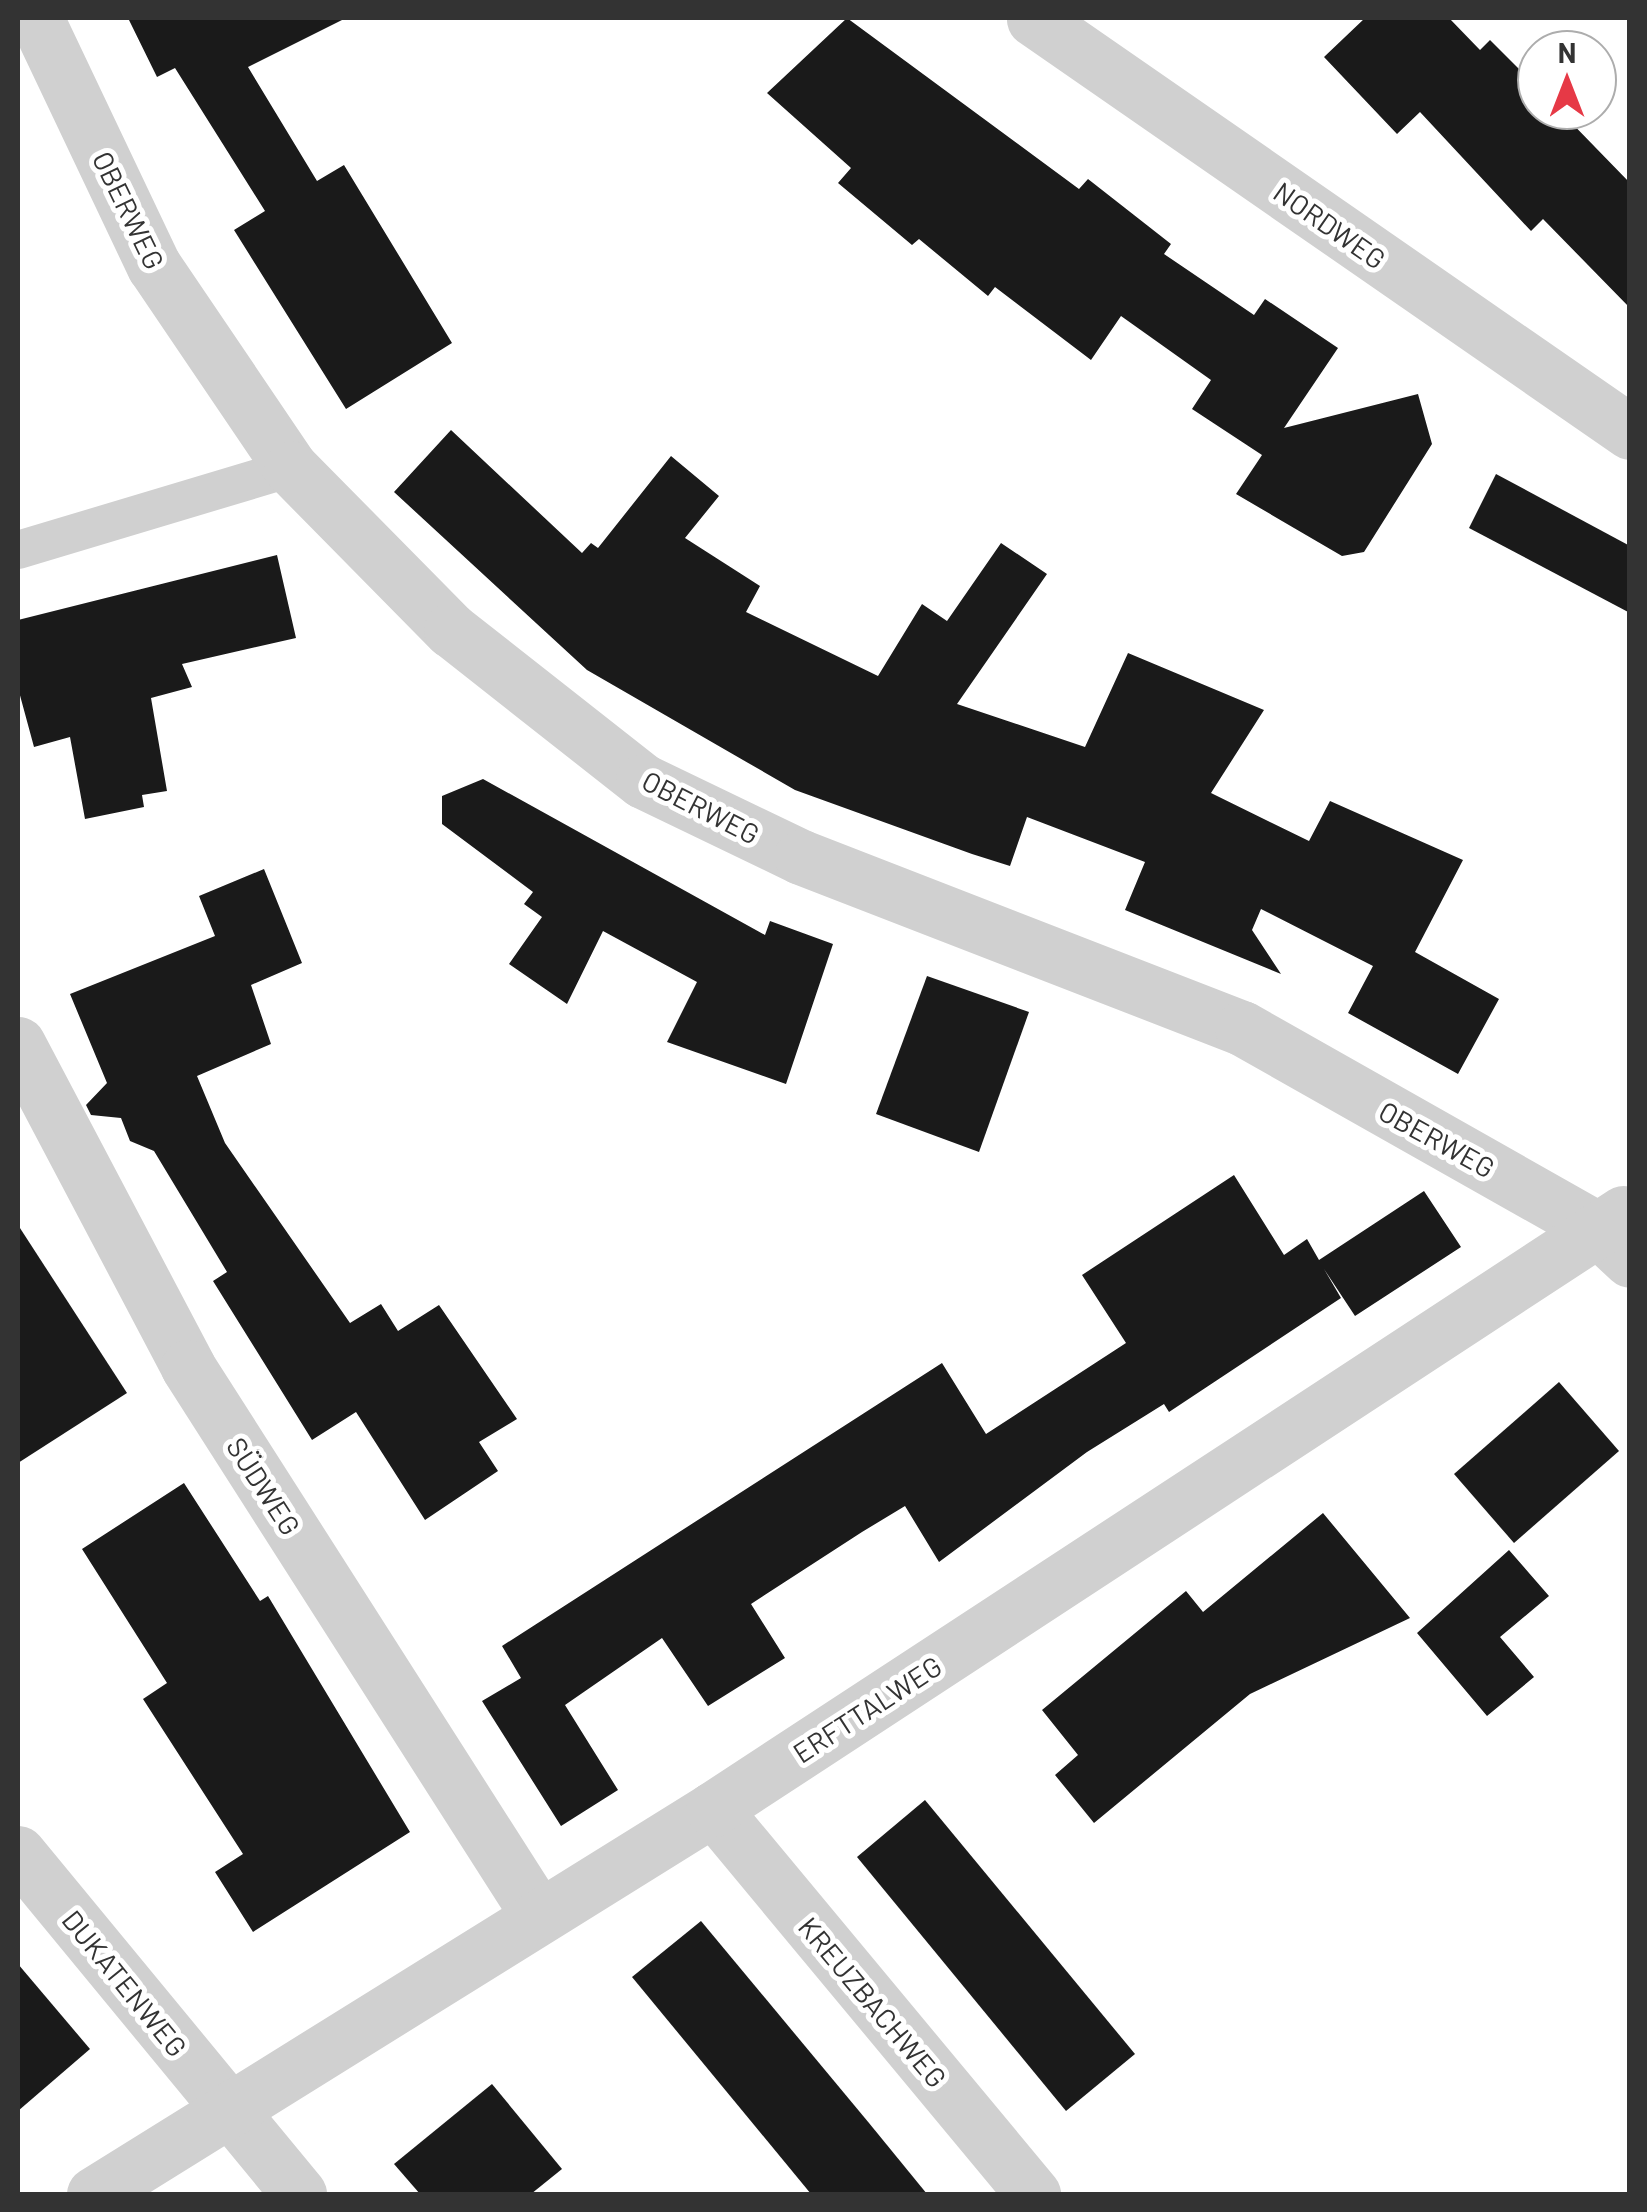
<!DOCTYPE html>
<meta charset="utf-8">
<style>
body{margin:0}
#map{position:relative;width:1647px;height:2212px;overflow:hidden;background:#fff;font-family:Barlow,sans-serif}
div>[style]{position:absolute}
.building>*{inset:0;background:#1a1a1a}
.service>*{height:38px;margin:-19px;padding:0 19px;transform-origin:19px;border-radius:19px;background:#d0d0d0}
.minor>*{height:55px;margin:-27.5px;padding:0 27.5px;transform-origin:27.5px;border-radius:27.5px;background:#d0d0d0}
span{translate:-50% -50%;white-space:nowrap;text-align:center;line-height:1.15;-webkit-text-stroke:10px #fff;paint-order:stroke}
.street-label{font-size:28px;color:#333}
.frame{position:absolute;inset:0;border:20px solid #333;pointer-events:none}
.north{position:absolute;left:1517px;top:30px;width:100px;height:100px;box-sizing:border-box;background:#fff;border:2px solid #adadad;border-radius:50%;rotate:0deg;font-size:28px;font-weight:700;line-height:40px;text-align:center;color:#333}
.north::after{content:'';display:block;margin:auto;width:35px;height:45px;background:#e63946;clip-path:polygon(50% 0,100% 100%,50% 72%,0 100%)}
</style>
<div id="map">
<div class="building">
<i style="clip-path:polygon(128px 18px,346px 18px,248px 67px,317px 181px,344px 165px,452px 343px,346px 409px,234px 230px,265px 211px,175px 68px,157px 77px)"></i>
<i style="clip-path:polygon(847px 18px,1079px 189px,1088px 179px,1171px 244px,1164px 254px,1254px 315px,1265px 299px,1338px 348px,1284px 428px,1418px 394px,1432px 444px,1364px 552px,1342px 556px,1236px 494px,1262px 455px,1192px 409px,1211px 380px,1121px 316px,1091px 360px,995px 287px,988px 296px,919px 239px,912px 245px,838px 183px,851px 168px,767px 93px)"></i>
<i style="clip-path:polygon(1365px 18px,1449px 18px,1480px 50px,1490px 40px,1537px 87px,1537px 110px,1559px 110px,1630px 183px,1630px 308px,1543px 219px,1531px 231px,1420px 112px,1397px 134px,1324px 57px)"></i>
<i style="clip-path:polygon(451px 430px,582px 553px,591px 543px,598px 548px,671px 456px,719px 496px,685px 538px,760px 586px,746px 612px,878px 676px,922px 604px,947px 621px,1001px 543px,1047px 574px,957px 704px,1085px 747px,1128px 653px,1264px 710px,1211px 793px,1309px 841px,1330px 801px,1463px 860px,1415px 952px,1499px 999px,1458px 1074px,1348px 1013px,1373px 966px,1261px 909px,1252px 930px,1281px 974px,1125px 910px,1145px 862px,1027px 817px,1010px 866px,972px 854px,795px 790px,587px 670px,394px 492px)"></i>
<i style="clip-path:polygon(1496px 474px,1630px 546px,1630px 613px,1469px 528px)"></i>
<i style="clip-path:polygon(277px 555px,296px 638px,182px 664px,192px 687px,151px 698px,167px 791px,142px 795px,144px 807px,85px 819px,70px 737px,34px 747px,18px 688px,18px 620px)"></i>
<i style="clip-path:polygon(483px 779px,765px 935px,770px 921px,833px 944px,786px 1084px,667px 1042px,697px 982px,603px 931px,567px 1004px,509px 964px,542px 917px,524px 904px,533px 892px,442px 824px,442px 796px)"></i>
<i style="clip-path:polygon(264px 869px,302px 963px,251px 985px,271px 1044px,197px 1076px,225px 1143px,350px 1323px,381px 1304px,398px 1331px,439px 1305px,517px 1419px,479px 1442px,498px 1471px,425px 1520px,356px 1412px,312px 1440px,213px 1281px,227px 1272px,154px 1151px,130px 1141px,121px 1118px,91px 1115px,86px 1105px,107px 1083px,70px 994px,215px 936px,199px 896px)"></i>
<i style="clip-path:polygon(927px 976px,1029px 1012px,979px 1152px,876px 1114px)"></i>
<i style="clip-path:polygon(1234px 1175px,1284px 1255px,1307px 1239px,1319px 1260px,1424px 1191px,1461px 1247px,1355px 1316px,1324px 1269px,1341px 1298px,1169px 1412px,1164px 1404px,1087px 1452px,939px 1562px,905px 1506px,862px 1532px,751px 1604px,785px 1658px,708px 1706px,662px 1638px,565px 1705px,618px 1790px,561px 1826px,482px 1701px,521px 1678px,502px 1646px,942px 1363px,986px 1434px,1126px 1343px,1082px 1275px)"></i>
<i style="clip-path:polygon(18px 1225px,127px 1393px,18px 1463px)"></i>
<i style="clip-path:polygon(1559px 1382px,1619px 1451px,1514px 1543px,1454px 1474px)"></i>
<i style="clip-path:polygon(184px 1483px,260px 1601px,268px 1596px,410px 1832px,253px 1932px,215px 1872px,243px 1854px,143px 1699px,167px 1683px,82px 1549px)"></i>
<i style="clip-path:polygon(1323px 1513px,1410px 1618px,1250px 1694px,1094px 1823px,1055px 1775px,1078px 1755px,1042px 1710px,1186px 1591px,1203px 1612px)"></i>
<i style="clip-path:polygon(1509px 1550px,1549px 1596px,1500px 1637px,1534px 1677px,1487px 1716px,1417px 1633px)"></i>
<i style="clip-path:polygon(925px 1800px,1135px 2054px,1066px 2111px,857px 1857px)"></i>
<i style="clip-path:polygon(701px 1921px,869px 2123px,927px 2194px,811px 2194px,632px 1977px)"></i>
<i style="clip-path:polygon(18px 1964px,90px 2049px,18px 2111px)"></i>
<i style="clip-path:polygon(492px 2084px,562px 2169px,531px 2194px,420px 2194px,394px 2164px)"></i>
</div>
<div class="service">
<i style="left:18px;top:550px;width:285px;rotate:-16.7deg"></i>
</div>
<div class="minor">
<i style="left:36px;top:18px;width:275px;rotate:64.6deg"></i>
<i style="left:154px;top:266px;width:244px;rotate:55.9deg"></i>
<i style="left:291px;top:468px;width:228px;rotate:45.4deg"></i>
<i style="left:451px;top:630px;width:244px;rotate:38.2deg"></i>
<i style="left:643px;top:781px;width:175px;rotate:25.7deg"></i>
<i style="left:801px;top:857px;width:473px;rotate:21.2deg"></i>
<i style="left:1242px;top:1028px;width:408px;rotate:29.5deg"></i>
<i style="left:1597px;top:1229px;width:45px;rotate:43.2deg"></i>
<i style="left:1034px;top:19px;width:725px;rotate:34.72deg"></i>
<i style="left:18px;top:1044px;width:365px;rotate:62.2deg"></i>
<i style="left:188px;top:1367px;width:647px;rotate:57.44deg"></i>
<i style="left:713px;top:1809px;width:501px;rotate:50.27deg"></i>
<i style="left:18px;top:1853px;width:442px;rotate:50.5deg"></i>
<i style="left:94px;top:2194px;width:729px;rotate:-31.88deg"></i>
<i style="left:713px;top:1809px;width:1088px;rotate:-33.22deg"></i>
</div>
<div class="street-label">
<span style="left:129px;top:210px;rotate:64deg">OBERWEG</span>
<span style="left:1330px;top:225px;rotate:35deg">NORDWEG</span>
<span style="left:701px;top:807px;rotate:27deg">OBERWEG</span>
<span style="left:1437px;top:1139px;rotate:29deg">OBERWEG</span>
<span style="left:264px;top:1486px;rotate:57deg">SÜDWEG</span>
<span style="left:867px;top:1709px;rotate:-33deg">ERFTTALWEG</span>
<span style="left:125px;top:1983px;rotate:51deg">DUKATENWEG</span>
<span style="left:873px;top:2002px;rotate:50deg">KREUZBACHWEG</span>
</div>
<div class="frame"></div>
<div class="north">N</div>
</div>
